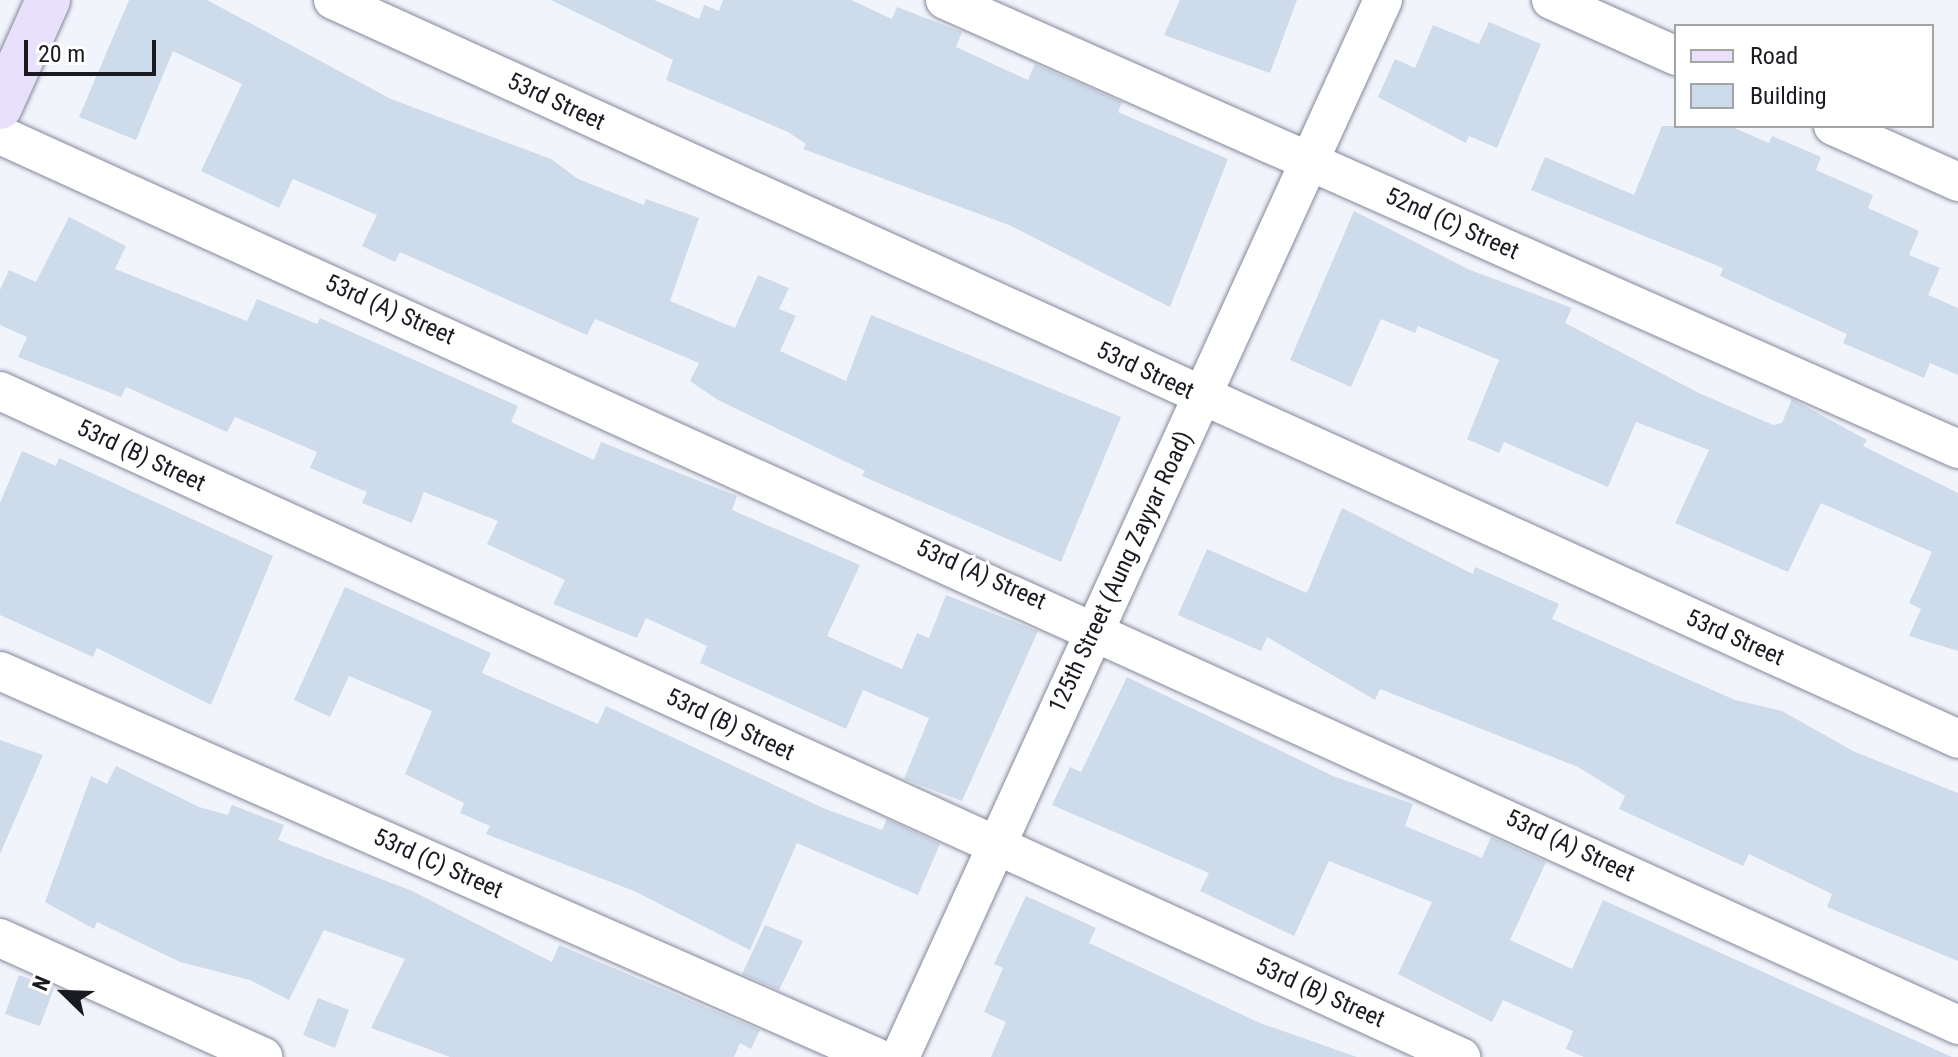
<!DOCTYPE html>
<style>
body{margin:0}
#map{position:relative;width:1958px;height:1057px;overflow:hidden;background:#f2f4fc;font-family:"Roboto Condensed",sans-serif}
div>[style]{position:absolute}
.building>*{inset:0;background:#cddbea}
.roads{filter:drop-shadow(0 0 2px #848899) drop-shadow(0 0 2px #848899)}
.street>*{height:38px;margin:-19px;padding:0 19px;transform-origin:19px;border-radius:19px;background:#fff}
.secondary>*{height:44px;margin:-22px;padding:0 22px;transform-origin:22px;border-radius:22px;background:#e9e1fc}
span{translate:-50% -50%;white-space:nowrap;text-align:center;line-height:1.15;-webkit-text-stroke:6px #fff;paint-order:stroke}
.street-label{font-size:24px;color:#191b21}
.legend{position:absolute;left:1674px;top:24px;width:260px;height:104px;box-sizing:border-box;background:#fff;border:2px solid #a3a4a6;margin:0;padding:10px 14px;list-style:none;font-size:24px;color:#191b21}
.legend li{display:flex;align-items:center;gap:16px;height:40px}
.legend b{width:40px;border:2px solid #a3a4a6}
.north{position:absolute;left:24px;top:953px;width:80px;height:80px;-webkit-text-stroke:6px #fff;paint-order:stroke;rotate:293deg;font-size:22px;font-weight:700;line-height:32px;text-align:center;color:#191b21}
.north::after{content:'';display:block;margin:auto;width:28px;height:36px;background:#191b21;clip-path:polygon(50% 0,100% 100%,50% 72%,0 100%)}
.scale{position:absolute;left:24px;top:40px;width:132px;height:36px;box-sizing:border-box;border:4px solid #191b21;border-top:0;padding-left:10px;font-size:24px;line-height:28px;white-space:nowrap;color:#191b21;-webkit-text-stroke:6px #fff;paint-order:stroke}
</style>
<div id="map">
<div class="building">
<i style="clip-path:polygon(129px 0,207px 0,391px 99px,551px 159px,578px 179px,644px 205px,646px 199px,699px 218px,670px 301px,735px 328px,758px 275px,789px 288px,779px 309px,796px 316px,780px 351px,846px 381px,871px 315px,1121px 417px,1061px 562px,862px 476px,865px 471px,718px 400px,690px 381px,699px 363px,595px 319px,587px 335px,400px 252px,395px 262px,362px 246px,377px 215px,293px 179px,279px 208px,201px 171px,242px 84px,173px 51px,136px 140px,79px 117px)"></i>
<i style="clip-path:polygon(551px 0,654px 0,699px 19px,704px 5px,719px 11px,723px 0,851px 0,892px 19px,897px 7px,962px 32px,956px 47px,1028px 80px,1035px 64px,1122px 102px,1118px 112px,1228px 159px,1170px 307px,1009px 225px,803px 149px,806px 144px,788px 132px,666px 80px,673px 60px)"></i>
<i style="clip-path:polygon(1180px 0,1297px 0,1270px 73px,1164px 35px)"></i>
<i style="clip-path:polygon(1489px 22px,1541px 44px,1497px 148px,1469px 136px,1466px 143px,1378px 97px,1395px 59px,1415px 68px,1433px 25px,1479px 44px)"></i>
<i style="clip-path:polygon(1662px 126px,1730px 126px,1769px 143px,1772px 136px,1821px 157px,1816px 170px,1873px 195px,1868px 208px,1919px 231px,1909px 255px,1940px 268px,1928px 295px,1958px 308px,1958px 375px,1930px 363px,1924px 378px,1843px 343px,1847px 334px,1720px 276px,1723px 268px,1531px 190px,1545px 157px,1634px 195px)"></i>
<i style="clip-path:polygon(1354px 211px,1470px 270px,1572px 308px,1565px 323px,1699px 393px,1773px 425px,1782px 423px,1792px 399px,1867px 440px,1863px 446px,1958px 493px,1958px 651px,1909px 636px,1921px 609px,1909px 603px,1932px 552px,1821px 503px,1788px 572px,1675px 523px,1709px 450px,1636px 422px,1608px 487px,1504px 442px,1499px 453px,1467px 439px,1499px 360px,1418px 326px,1415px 333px,1381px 319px,1351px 387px,1290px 360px)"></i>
<i style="clip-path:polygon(69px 217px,126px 246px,115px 269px,247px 321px,257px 299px,317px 324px,320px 318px,518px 406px,511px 422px,594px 460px,601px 442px,737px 496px,732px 510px,860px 565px,827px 636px,902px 669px,917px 633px,929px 638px,946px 595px,1038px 631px,962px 801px,904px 779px,929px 718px,863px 690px,846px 729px,700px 663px,707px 646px,646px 618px,637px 638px,553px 604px,565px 580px,487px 544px,498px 521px,424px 492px,412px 523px,362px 503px,367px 492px,310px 468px,317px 452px,235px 417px,227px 432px,126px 387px,121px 397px,18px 357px,27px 337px,0 325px,0 290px,9px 270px,36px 282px)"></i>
<i style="clip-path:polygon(22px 451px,56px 466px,59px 458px,273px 556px,211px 705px,97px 648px,93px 657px,0 615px,0 503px)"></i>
<i style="clip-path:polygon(1342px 508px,1473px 574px,1475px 567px,1559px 604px,1552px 619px,1735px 700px,1782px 711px,1855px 752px,1958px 793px,1958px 961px,1827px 907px,1832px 894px,1749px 854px,1743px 866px,1619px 809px,1625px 796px,1578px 767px,1380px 689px,1375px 700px,1267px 637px,1261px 651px,1178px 615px,1207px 549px,1307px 593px)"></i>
<i style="clip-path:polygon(345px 587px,491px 653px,482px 673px,598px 724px,606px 706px,823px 808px,882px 830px,887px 819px,940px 844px,918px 895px,797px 843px,750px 950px,634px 891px,486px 834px,490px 826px,460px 813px,464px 803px,405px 774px,432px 711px,349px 676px,330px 717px,294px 700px)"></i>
<i style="clip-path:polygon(1127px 677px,1333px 776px,1413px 804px,1405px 826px,1482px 858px,1491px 837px,1546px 862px,1510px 940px,1572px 969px,1603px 900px,1952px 1057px,1584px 1057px,1566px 1049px,1573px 1031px,1503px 1000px,1492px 1022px,1398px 974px,1432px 902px,1329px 861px,1294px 936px,1200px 891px,1209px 873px,1052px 805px,1070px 767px,1081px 772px)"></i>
<i style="clip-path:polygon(0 740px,43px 755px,0 854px)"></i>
<i style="clip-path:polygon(116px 766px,199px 807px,228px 815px,232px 805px,284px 825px,278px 840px,410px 890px,552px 962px,559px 945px,760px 1030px,751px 1049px,740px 1043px,734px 1057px,450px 1057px,371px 1028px,405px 959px,324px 930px,289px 1000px,250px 980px,180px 962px,97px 922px,94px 929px,45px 902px,91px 776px,107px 784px)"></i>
<i style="clip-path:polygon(1026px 896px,1096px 928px,1089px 943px,1260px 1023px,1357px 1057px,991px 1057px,1006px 1022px,984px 1012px,1003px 968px,994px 964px)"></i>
<i style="clip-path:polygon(765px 925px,803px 941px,779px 990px,742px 974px)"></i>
<i style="clip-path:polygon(19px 975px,54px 988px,40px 1026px,5px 1014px)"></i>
<i style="clip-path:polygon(318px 998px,349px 1010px,335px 1048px,303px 1035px)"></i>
</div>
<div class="roads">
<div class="street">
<i style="left:333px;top:0;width:1785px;rotate:24.45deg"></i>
<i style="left:945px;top:0;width:1108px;rotate:23.9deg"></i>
<i style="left:1551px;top:0;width:137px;rotate:24.1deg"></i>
<i style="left:1833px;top:126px;width:137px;rotate:24.1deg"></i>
<i style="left:0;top:135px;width:2151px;rotate:24.44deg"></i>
<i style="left:0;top:391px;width:1606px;rotate:24.51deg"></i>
<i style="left:0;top:671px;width:957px;rotate:23.78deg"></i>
<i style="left:0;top:938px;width:289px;rotate:24.3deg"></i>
<i style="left:900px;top:1057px;width:1162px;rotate:-65.44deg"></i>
</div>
<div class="secondary">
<i style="left:0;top:107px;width:117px;rotate:-65.8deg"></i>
</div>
</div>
<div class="street-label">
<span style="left:556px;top:102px;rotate:25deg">53rd Street</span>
<span style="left:1452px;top:224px;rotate:24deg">52nd (C) Street</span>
<span style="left:390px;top:310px;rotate:24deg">53rd (A) Street</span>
<span style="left:1145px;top:371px;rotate:25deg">53rd Street</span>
<span style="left:141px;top:456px;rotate:25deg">53rd (B) Street</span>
<span style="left:1121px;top:572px;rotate:-65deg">125th Street (Aung Zayyar Road)</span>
<span style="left:981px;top:575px;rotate:24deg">53rd (A) Street</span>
<span style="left:1735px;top:638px;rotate:24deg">53rd Street</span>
<span style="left:730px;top:725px;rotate:25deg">53rd (B) Street</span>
<span style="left:1570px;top:846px;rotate:25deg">53rd (A) Street</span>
<span style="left:438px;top:864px;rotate:24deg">53rd (C) Street</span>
<span style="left:1320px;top:993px;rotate:24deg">53rd (B) Street</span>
</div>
<ul class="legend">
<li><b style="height:10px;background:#e9e1fc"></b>Road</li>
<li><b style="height:22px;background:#cddbea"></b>Building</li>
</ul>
<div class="north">N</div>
<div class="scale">20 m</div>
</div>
